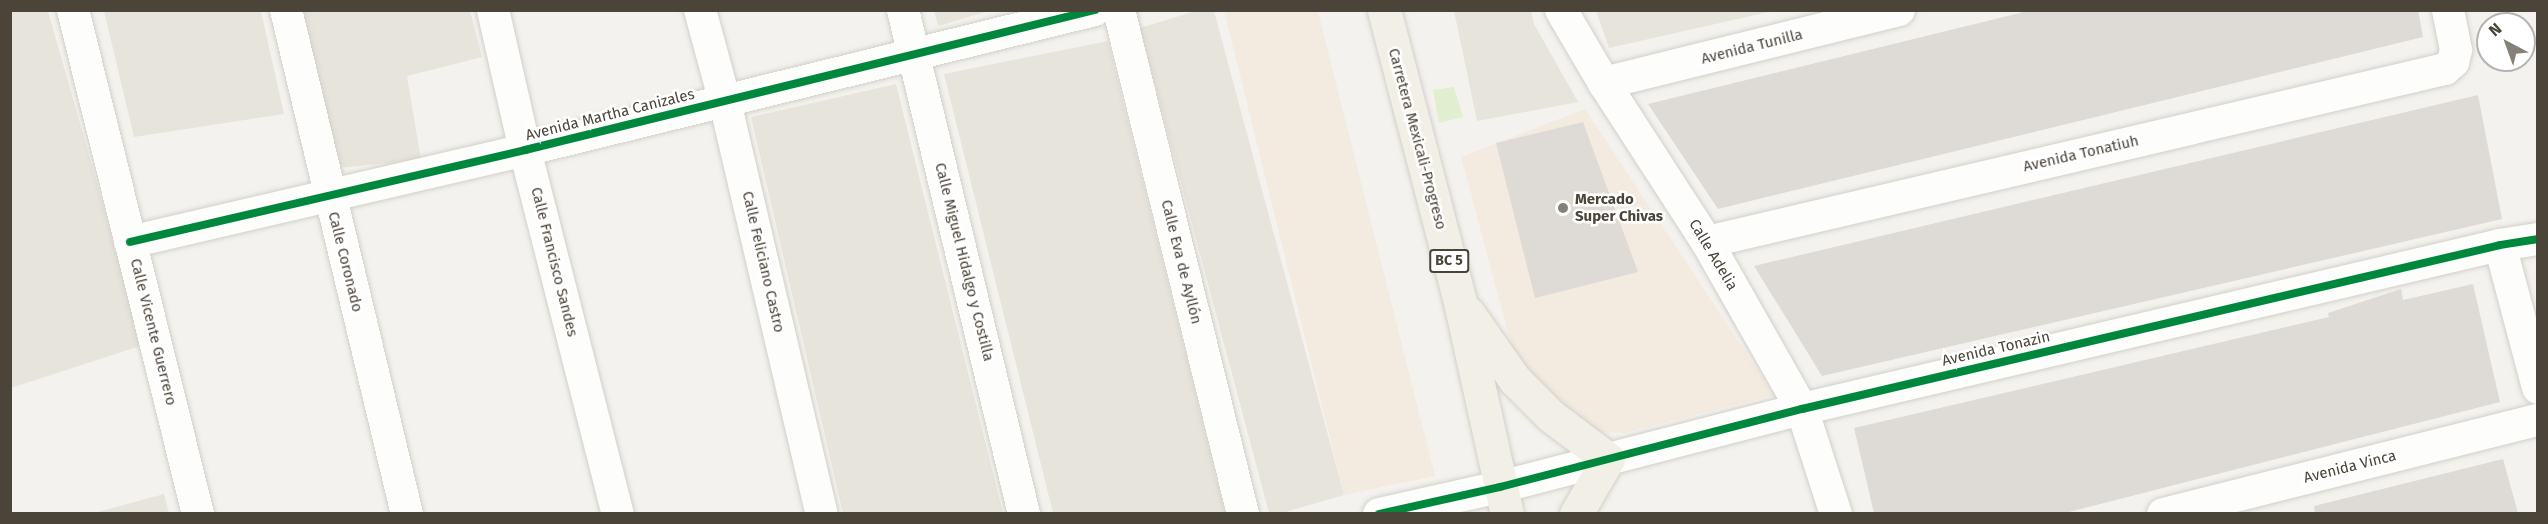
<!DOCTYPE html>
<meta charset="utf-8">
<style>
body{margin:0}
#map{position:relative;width:2548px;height:524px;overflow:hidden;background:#f4f2ee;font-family:"Fira Sans",sans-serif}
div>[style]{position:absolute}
.residential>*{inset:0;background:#e7e4dc}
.commercial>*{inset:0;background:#f3ebdf}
.green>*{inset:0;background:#e1eecf}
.building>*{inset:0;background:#dedbd6}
.roads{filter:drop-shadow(0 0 2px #d2d0cb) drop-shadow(0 0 2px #d2d0cb)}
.minor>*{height:32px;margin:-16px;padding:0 16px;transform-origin:16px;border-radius:16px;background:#fdfdfc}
.major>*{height:33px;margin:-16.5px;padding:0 16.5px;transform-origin:16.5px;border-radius:16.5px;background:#f2efe6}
.cycleway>*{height:8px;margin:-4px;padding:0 4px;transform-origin:4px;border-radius:4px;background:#00873e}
.dots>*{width:16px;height:16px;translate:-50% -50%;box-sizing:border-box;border:3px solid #fff;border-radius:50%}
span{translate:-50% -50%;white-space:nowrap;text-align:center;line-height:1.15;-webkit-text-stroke:5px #fff;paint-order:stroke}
.shield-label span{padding:2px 4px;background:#fff;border:2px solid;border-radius:4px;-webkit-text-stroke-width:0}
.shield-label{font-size:14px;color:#4b4439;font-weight:700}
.street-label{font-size:15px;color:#4b4439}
.poi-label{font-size:15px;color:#4b4439;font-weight:700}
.left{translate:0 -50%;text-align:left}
.frame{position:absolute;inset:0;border:12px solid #4b4439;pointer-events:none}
.north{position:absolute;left:2476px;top:12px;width:60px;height:60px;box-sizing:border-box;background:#fff;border:2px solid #b7b4b0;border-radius:50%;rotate:319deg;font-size:16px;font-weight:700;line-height:24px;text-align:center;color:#4b4439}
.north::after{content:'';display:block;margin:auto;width:21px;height:27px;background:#868178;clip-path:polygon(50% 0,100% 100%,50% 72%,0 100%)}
</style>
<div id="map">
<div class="residential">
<i style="clip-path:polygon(934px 10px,989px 10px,989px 11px,938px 26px)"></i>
<i style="clip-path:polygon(1199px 10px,1214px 11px,1344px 495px,1282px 513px,1269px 513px,1140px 28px)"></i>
<i style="clip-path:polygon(10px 11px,48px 11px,143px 345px,11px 388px)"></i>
<i style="clip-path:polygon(104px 11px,261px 11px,284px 114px,134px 137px)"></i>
<i style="clip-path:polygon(301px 11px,470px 11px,482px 57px,407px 76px,421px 160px,336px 168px)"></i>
<i style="clip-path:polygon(1454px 11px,1531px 11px,1534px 24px,1578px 102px,1477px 121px)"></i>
<i style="clip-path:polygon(1596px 11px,1596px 10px,1773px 11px,1609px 48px)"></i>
<i style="clip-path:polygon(1108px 41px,1225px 513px,1053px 513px,944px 74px)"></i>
<i style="clip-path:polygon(896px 84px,1003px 513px,843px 513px,751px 117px)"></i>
<i style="clip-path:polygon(164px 494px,169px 513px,94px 513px)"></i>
</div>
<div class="commercial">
<i style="clip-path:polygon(1224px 11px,1318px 11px,1435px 476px,1344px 495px)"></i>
<i style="clip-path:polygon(1585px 109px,1774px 395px,1623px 433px,1593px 432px,1530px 384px,1511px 344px,1461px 157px)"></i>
</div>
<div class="green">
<i style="clip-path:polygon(1454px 87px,1463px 117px,1439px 123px,1433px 90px)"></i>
</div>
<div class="building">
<i style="clip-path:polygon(2032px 10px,2418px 10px,2423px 37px,1718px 209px,1648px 104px)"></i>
<i style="clip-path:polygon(2478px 95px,2502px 219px,1822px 376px,1754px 266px)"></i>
<i style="clip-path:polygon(1583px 122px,1638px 272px,1535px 298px,1496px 143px)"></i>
<i style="clip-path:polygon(2473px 284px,2500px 402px,2065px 513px,1874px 513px,1854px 428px,2329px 317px,2328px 313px,2401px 289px,2403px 300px)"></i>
<i style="clip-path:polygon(2503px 459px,2518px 513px,2315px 513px,2314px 506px)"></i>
</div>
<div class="roads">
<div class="minor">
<i style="left:73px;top:10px;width:519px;rotate:76.07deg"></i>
<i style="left:286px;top:10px;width:518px;rotate:76.5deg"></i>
<i style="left:493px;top:10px;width:144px;rotate:77.1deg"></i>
<i style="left:525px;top:150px;width:376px;rotate:75.7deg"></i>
<i style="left:700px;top:10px;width:95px;rotate:74.8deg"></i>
<i style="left:725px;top:102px;width:423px;rotate:76.8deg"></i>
<i style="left:903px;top:10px;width:518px;rotate:76.5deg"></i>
<i style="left:1119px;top:10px;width:519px;rotate:76.18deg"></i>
<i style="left:1561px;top:10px;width:85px;rotate:59.5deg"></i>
<i style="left:1604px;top:83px;width:189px;rotate:57.1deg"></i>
<i style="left:1707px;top:242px;width:192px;rotate:60.4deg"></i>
<i style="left:1802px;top:409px;width:110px;rotate:72.1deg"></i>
<i style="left:1604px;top:83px;width:304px;rotate:-13.9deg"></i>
<i style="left:130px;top:242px;width:406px;rotate:-13.1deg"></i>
<i style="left:525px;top:150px;width:587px;rotate:-13.8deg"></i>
<i style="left:1707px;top:242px;width:758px;rotate:-13.19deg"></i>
<i style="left:2445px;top:69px;width:11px;rotate:-41deg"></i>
<i style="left:2453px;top:62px;width:12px;rotate:-76deg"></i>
<i style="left:2456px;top:50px;width:41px;rotate:-101.3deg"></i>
<i style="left:2500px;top:245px;width:148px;rotate:75.1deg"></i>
<i style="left:1379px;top:514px;width:124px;rotate:-12.6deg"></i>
<i style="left:1500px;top:487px;width:312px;rotate:-14.5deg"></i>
<i style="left:1802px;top:409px;width:717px;rotate:-13.22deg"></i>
<i style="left:2500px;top:245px;width:38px;rotate:-9deg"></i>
<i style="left:2163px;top:514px;width:387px;rotate:-14.1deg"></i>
</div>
<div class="major">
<i style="left:1384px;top:10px;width:302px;rotate:75.4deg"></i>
<i style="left:1460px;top:302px;width:217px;rotate:77.5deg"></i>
<i style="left:1468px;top:313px;width:82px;rotate:55deg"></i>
<i style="left:1515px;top:380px;width:51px;rotate:45deg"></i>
<i style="left:1551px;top:416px;width:71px;rotate:37deg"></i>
<i style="left:1608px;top:459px;width:64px;rotate:120.2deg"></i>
</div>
</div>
<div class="cycleway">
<i style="left:130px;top:242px;width:406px;rotate:-13.1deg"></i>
<i style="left:525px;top:150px;width:587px;rotate:-13.8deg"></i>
<i style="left:1379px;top:514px;width:124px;rotate:-12.6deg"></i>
<i style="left:1500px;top:487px;width:312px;rotate:-14.5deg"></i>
<i style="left:1802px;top:409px;width:717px;rotate:-13.22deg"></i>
<i style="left:2500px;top:245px;width:38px;rotate:-9deg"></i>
</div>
<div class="dots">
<i style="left:1563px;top:208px;background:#868178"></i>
</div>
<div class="shield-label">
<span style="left:1449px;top:261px">BC 5</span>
</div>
<div class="street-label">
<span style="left:1752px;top:47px;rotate:-14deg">Avenida Tunilla</span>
<span style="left:610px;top:115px;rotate:-14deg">Avenida Martha Canizales</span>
<span style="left:1417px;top:139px;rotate:75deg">Carretera Mexicali-Progreso</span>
<span style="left:2081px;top:154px;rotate:-13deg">Avenida Tonatiuh</span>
<span style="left:1713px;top:255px;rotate:59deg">Calle Adelia</span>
<span style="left:345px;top:262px;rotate:76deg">Calle Coronado</span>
<span style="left:554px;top:262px;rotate:76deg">Calle Francisco Sandes</span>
<span style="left:763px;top:262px;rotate:77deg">Calle Feliciano Castro</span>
<span style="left:964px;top:262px;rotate:76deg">Calle Miguel Hidalgo y Costilla</span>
<span style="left:1181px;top:262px;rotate:76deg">Calle Eva de Ayllón</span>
<span style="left:153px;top:332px;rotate:76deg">Calle Vicente Guerrero</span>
<span style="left:1996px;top:349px;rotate:-13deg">Avenida Tonazin</span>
<span style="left:2350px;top:467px;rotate:-14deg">Avenida Vinca</span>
</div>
<div class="poi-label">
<span class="left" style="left:1575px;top:208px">Mercado<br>Super Chivas</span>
</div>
<div class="frame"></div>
<div class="north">N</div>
</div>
